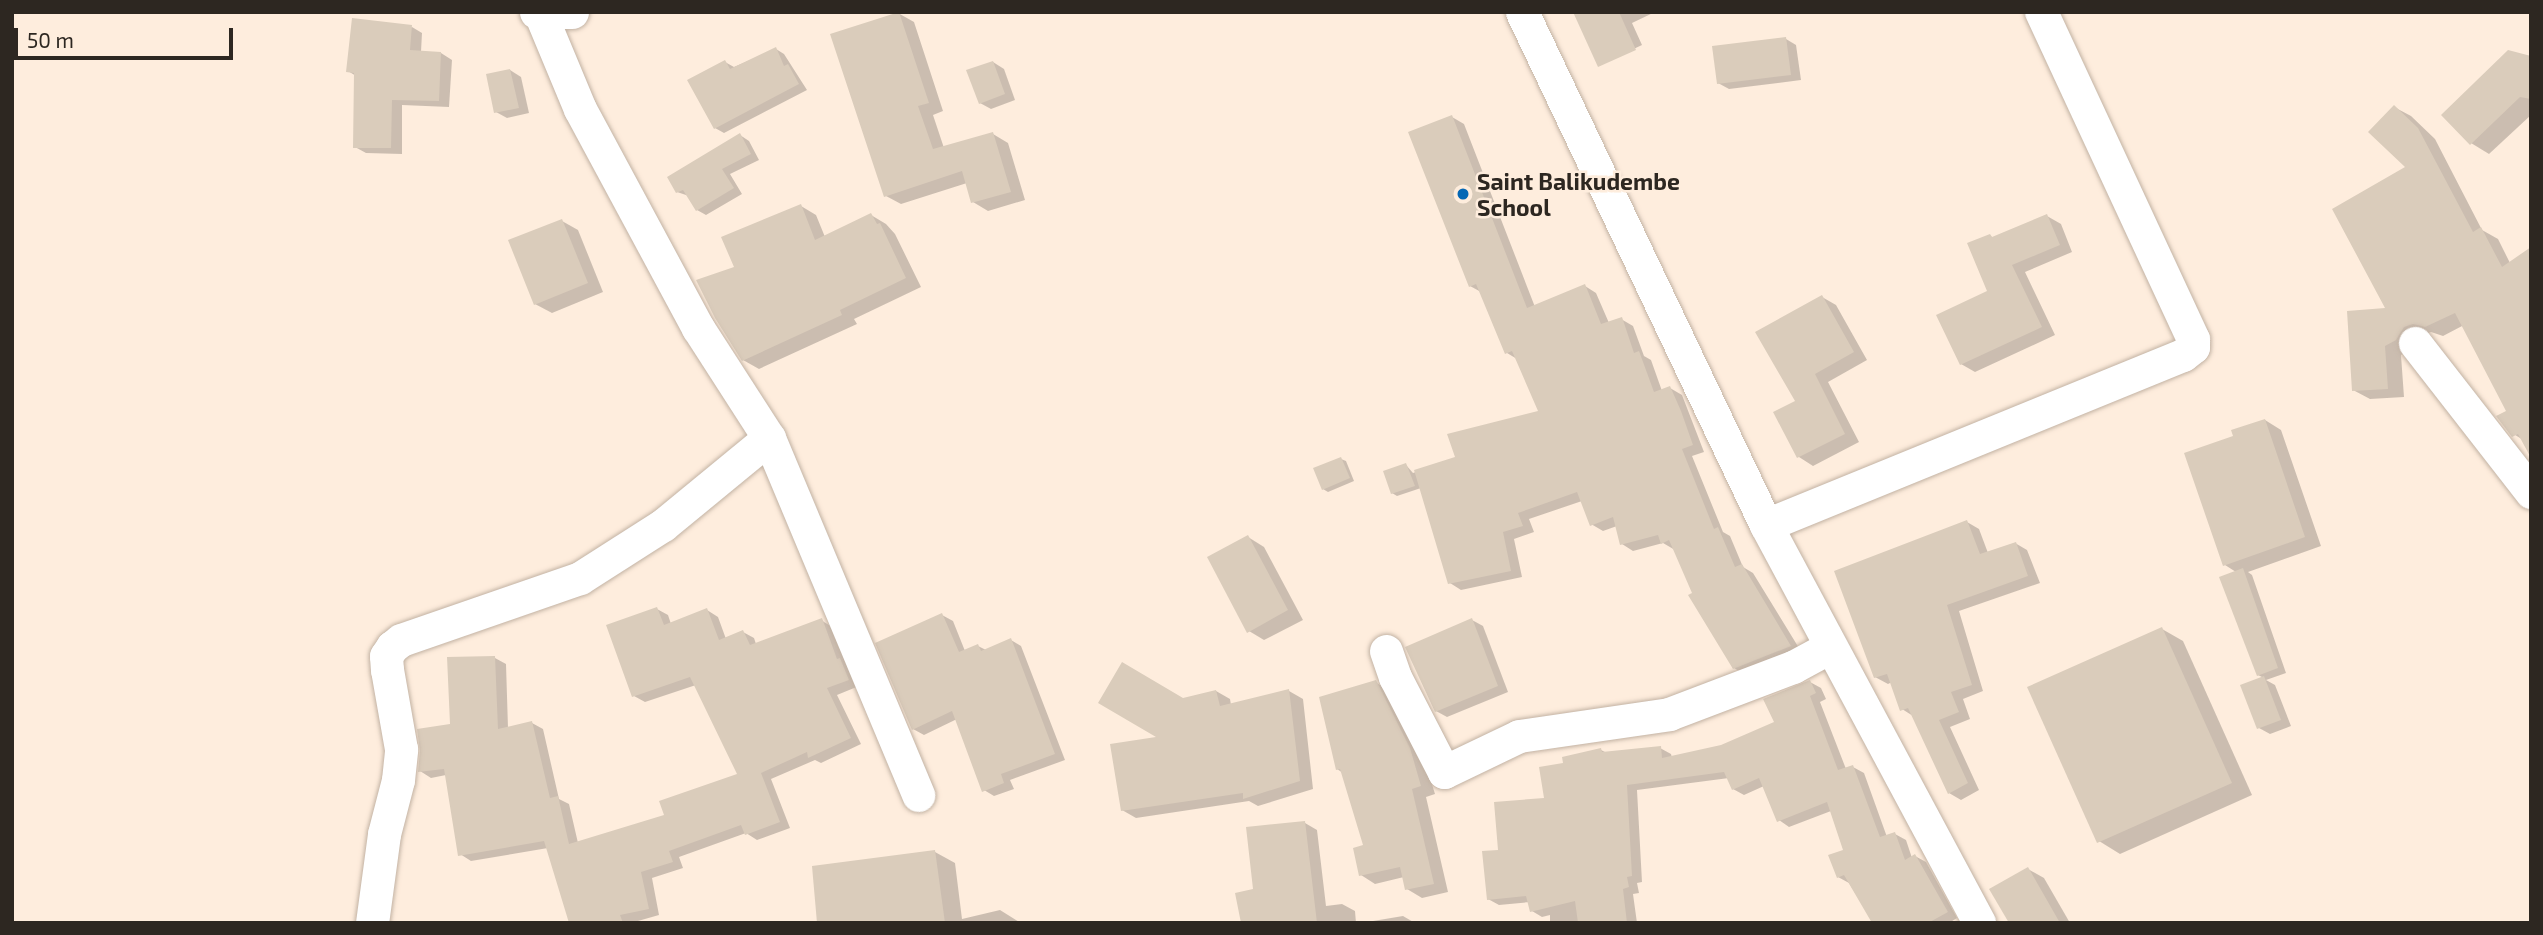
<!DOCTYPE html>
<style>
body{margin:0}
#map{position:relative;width:2543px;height:935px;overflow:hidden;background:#feeddd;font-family:"Exo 2",sans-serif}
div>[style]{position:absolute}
.shadow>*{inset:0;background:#0003}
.building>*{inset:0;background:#daccbb}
.roads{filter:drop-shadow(0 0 2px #c2b2a3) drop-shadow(0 0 2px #c2b2a3)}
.minor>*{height:33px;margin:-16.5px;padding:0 16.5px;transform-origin:16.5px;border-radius:16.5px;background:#fff}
.dots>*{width:19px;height:19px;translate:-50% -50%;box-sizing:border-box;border:4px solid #feeddd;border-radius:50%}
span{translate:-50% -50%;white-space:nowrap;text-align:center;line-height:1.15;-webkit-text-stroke:5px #feeddd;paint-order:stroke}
.poi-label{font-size:23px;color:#2d2721;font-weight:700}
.left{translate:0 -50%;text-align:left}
.frame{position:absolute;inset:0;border:14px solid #2d2721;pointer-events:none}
.scale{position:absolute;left:14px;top:28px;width:219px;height:32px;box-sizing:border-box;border:4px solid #2d2721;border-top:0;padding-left:9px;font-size:21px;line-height:24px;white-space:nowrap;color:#2d2721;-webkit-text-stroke:5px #feeddd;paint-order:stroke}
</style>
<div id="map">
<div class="shadow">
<i style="clip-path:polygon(1575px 12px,1655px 12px,1632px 23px,1642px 45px,1606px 62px)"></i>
<i style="clip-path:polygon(898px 13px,914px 22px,943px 111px,933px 115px,944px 148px,993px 134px,1008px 143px,1025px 200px,988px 211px,973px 202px,967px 183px,901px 204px,886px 196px)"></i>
<i style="clip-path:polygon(412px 27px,422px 33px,421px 52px,441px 53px,452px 60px,449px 107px,402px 105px,402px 154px,366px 153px,355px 147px,356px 76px,348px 71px)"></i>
<i style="clip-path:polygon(1786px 39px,1796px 45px,1801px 80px,1729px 89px,1718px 83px)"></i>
<i style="clip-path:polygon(776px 49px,784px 54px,807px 90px,724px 133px,715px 128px,725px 62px,734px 67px)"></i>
<i style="clip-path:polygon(2531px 58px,2531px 115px,2489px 154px,2471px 143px)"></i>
<i style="clip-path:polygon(993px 62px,1004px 69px,1015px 100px,991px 109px,980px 103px)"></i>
<i style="clip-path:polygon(510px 70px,521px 77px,529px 113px,507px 118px,496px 112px)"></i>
<i style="clip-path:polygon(2394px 107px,2411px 116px,2435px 139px,2482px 230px,2498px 239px,2510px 263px,2528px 443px,2512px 433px,2509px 411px,2464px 325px,2443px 336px,2431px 332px,2421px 336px,2413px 349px,2401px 355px,2404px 397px,2370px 399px,2353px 390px,2388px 310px,2408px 167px)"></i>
<i style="clip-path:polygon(1452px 117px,1464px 124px,1535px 307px,1585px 286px,1596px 293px,1609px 323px,1621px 319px,1633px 326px,1644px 356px,1651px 360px,1662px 391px,1670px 388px,1682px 395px,1704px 452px,1692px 456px,1723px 532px,1730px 536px,1743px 567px,1753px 573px,1802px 653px,1746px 675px,1734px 668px,1694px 593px,1675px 550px,1663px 543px,1633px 551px,1622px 544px,1617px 526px,1603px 531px,1591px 524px,1582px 501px,1529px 519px,1534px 532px,1514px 539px,1522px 577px,1461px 590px,1450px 583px,1421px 488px,1397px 496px,1392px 493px,1406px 465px,1413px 473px,1458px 458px,1540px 412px,1517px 359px,1507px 353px,1481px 292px,1470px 286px)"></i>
<i style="clip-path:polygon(740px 135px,749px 141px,759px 160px,730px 174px,742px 194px,706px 215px,697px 210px,689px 196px,677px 192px)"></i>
<i style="clip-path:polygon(801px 206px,816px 215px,825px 237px,871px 215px,886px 224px,895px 234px,921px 287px,854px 319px,857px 324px,759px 369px,743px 360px,736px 268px)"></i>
<i style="clip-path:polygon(2047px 216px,2061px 224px,2072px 252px,2025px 272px,2055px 335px,1975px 372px,1961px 364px,1989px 292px,1990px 236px,1994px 238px)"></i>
<i style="clip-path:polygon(562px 221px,578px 230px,603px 292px,552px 313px,535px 304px)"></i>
<i style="clip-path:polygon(1822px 297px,1836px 305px,1867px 360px,1828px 382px,1859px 442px,1813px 466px,1799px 457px,1776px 412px,1797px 402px)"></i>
<i style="clip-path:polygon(2265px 420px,2281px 430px,2321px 546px,2248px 572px,2252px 575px,2286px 673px,2266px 680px,2275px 685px,2291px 726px,2270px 734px,2259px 728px,2264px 678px,2258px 675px,2236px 572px,2225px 565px,2236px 438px)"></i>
<i style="clip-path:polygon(1341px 459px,1346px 461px,1354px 481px,1328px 492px,1323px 489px)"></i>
<i style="clip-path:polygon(1967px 522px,1979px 529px,1988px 553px,2015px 543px,2027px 550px,2040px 583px,1959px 611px,1983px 691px,1963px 699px,1970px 719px,1950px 727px,1979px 790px,1961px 800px,1949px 793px,1913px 716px,1902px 709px,1892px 682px,1888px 684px,1875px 677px)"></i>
<i style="clip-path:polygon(1248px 537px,1264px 547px,1303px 620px,1264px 640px,1249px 631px)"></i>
<i style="clip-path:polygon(657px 609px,668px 615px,671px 624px,707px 610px,718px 617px,726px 639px,743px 632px,754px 638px,756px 644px,821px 620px,832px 627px,859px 686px,837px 695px,861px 744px,821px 763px,815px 760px,771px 779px,790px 828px,757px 840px,746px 833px,679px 857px,683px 868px,652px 878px,659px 915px,631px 923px,571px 923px,548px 848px,471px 861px,460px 854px,446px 775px,431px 778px,420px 771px,495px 658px,506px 664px,508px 728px,532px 723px,543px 729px,559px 799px,569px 804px,578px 843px,667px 816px,739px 775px,696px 685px,645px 702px,634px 696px)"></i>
<i style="clip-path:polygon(942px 615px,953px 621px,965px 651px,978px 646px,986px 650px,1011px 640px,1021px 646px,1065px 760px,1010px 780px,1014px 789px,994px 796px,984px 790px,957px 719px,924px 735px,913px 729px)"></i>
<i style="clip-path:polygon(1472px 620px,1483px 626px,1508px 692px,1447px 717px,1436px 711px)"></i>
<i style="clip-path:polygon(2162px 629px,2183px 641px,2252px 795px,2120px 854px,2099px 841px)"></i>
<i style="clip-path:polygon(1375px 682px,1390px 691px,1424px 758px,1435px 794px,1426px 797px,1448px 892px,1422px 898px,1407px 889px,1404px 877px,1375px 884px,1361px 875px,1365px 847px,1343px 773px,1337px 769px)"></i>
<i style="clip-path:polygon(1810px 682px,1821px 688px,1826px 699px,1820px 702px,1846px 769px,1853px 767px,1864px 773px,1887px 837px,1895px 834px,1906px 840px,1912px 858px,1915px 856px,1926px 862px,1957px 918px,1949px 923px,1874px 923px,1849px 883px,1838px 877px,1845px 851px,1831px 811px,1789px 827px,1779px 820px,1764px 786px,1744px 795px,1733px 789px,1729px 778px,1637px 790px,1642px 882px,1637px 883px,1639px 893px,1633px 894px,1637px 923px,1550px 923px,1550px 915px,1542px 917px,1532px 911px,1530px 902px,1499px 905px,1488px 899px,1500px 851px,1546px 800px,1565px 765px,1601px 750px,1607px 753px,1660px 748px,1671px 754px,1672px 758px,1722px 746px,1776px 723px)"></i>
<i style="clip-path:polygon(1216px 691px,1230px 699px,1231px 705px,1289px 691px,1303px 699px,1313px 789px,1258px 806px,1249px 801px,1136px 818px,1122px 810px,1161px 738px)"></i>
<i style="clip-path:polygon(1305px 823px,1317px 830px,1326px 906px,1342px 904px,1355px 911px,1356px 923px,1243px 923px,1255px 891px)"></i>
<i style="clip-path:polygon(935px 852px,955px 863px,962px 919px,1000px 910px,1021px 923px,819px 923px)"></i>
<i style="clip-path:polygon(2028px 869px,2044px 878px,2070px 923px,2011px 923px)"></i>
<i style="clip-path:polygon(1403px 916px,1415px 923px,1361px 923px)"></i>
</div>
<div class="building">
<i style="clip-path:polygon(899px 12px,929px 103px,918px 106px,933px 149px,993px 132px,1011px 192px,971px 203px,962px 171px,884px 197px,830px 34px)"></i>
<i style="clip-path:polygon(1573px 12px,1619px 12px,1636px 50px,1598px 67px)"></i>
<i style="clip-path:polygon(352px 18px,412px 25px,410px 50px,441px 52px,439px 101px,392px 100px,391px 148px,353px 148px,354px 73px,346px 72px)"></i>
<i style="clip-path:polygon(1786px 37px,1791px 75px,1717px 84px,1712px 46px)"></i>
<i style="clip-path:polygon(776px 47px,784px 66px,788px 64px,799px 84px,714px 129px,687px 80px,725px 60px,730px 69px)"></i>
<i style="clip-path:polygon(2508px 50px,2531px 56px,2531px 99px,2520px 97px,2470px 145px,2441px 115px)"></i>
<i style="clip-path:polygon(993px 61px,1005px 94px,979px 104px,966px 70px)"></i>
<i style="clip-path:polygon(510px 69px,519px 108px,494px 113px,486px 74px)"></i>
<i style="clip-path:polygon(2394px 105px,2418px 128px,2473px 232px,2481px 227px,2502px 267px,2531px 247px,2531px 458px,2518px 434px,2512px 437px,2496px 416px,2506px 411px,2455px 313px,2425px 327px,2413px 324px,2404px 327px,2396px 340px,2385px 346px,2388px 389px,2352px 391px,2347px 311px,2385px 308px,2332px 209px,2405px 167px,2368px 132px)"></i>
<i style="clip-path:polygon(1452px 115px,1527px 308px,1585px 284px,1601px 324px,1622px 317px,1634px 353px,1639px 351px,1654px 392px,1670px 386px,1681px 411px,1693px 445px,1682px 449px,1714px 529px,1718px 527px,1735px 567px,1742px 564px,1791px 646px,1733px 669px,1688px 595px,1692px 593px,1669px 540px,1661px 544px,1658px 535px,1620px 545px,1613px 517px,1590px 526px,1577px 492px,1518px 513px,1523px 526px,1503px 532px,1511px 571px,1448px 584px,1414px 470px,1455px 457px,1447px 434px,1538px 411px,1512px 351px,1505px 354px,1476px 284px,1469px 287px,1408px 132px)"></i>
<i style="clip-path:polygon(740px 133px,751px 154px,722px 169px,734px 188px,696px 211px,683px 190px,676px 193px,667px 177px)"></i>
<i style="clip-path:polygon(801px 204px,815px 240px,871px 213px,877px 224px,880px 223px,906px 278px,840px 310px,842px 315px,742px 361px,715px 318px,696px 280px,734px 267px,721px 237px)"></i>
<i style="clip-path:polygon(2047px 214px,2060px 245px,2012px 265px,2042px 327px,1960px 365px,1936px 315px,1987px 291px,1967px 243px,1990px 234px,1992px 237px)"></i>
<i style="clip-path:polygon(562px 219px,588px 283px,534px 305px,508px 240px)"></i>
<i style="clip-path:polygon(1822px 295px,1854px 352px,1815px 374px,1845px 434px,1797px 458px,1773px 412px,1795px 401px,1755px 332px)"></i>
<i style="clip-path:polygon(2265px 419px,2305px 537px,2223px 566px,2184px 453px,2233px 436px,2231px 430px)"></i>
<i style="clip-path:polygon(1341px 457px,1350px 478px,1322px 490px,1313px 468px)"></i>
<i style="clip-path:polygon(1406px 463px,1415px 486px,1391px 494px,1383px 471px)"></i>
<i style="clip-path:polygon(1967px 520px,1980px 554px,2016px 542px,2028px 576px,1947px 605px,1972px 685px,1951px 692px,1959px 712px,1939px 720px,1968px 783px,1948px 794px,1908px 708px,1900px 711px,1887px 674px,1874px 678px,1834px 571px)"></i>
<i style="clip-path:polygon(1248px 535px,1288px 610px,1247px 633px,1207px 557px)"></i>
<i style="clip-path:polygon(2243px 568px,2278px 668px,2257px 676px,2219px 577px)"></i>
<i style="clip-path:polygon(657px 607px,664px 625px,707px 608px,719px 640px,743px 630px,750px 645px,822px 618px,837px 659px,840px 658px,849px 680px,827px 688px,851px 738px,808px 758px,807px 752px,761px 773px,780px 822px,745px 835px,741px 825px,669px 851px,673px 862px,641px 872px,649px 909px,620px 915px,623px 923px,569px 923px,544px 841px,458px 856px,444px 769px,418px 772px,420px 751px,417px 729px,450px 724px,447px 657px,495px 656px,498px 729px,532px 721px,550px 798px,558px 796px,569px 844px,664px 815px,659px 801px,737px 774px,690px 677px,632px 697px,606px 625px)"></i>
<i style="clip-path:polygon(942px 613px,959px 652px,978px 644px,981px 651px,1011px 638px,1055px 754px,1001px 774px,1004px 783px,982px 792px,952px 711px,912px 730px,875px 643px)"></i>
<i style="clip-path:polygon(1472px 618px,1498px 686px,1435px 712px,1405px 647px)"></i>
<i style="clip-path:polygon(2162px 627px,2232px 783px,2097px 843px,2027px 687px)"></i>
<i style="clip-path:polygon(1122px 662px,1183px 698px,1216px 690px,1220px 706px,1289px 689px,1300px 781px,1243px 799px,1243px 793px,1121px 811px,1110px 744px,1156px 737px,1098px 703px)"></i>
<i style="clip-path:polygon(2264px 676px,2281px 720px,2257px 729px,2240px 685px)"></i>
<i style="clip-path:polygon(1376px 680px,1410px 748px,1421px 786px,1412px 789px,1434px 884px,1405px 890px,1400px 867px,1359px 876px,1353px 848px,1363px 845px,1340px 769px,1336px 770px,1319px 697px)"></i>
<i style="clip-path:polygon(1810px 680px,1816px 693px,1810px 696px,1838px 770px,1853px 765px,1880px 837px,1895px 832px,1905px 860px,1915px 854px,1948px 912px,1928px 923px,1872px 923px,1844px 875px,1837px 878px,1828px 855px,1843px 850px,1827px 802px,1777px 822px,1759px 778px,1732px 790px,1724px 772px,1627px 785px,1632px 876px,1627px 877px,1629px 887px,1623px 889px,1627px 923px,1578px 923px,1575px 901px,1530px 912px,1526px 896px,1487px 900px,1482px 851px,1498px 850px,1494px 802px,1544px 798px,1539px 767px,1563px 763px,1562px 757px,1601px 748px,1602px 752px,1661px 746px,1662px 758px,1721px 745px,1774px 722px,1763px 699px)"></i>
<i style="clip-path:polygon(1305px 821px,1317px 923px,1241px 923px,1235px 893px,1253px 889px,1246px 827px)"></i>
<i style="clip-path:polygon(935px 850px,945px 923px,817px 923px,812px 866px)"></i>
<i style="clip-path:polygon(2028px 867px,2060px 923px,2009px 923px,1989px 889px)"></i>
</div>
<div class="roads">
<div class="minor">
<i style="left:536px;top:12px;width:36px"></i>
<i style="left:1522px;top:12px;width:568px;rotate:64.56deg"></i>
<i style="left:1766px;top:525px;width:451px;rotate:61.8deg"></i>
<i style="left:540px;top:13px;width:104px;rotate:67.4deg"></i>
<i style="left:580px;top:109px;width:249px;rotate:61.7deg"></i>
<i style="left:698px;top:328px;width:131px;rotate:57.2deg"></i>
<i style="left:769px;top:438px;width:387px;rotate:67.3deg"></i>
<i style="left:2415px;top:343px;width:189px;rotate:52.1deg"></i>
<i style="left:1766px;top:525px;width:450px;rotate:-22.2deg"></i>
<i style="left:2183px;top:355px;width:13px;rotate:-39deg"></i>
<i style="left:2193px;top:347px;width:8px;rotate:-90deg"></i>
<i style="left:2193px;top:339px;width:361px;rotate:-114.9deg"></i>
<i style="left:1386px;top:651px;width:28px;rotate:71deg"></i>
<i style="left:1395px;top:677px;width:107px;rotate:62.7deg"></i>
<i style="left:1444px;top:772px;width:83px;rotate:-25.6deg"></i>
<i style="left:1519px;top:736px;width:152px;rotate:-8.3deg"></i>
<i style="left:1669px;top:714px;width:133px;rotate:-20.8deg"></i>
<i style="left:1793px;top:667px;width:42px;rotate:-28.4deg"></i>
<i style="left:372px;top:923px;width:90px;rotate:-82.3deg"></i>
<i style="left:384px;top:834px;width:56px;rotate:-75.5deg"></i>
<i style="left:398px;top:780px;width:31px;rotate:-84deg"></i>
<i style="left:401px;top:749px;width:80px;rotate:-100deg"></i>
<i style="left:387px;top:670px;width:14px;rotate:-94deg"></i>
<i style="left:386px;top:656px;width:11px;rotate:-56deg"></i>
<i style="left:392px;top:647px;width:11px;rotate:-38deg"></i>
<i style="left:401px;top:640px;width:189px;rotate:-19.1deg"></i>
<i style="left:580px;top:578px;width:98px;rotate:-32.6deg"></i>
<i style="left:663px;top:525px;width:137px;rotate:-39.4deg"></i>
</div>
</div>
<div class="dots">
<i style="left:1463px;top:194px;background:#0467b4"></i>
</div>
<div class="poi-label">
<span class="left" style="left:1477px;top:194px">Saint Balikudembe<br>School</span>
</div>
<div class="frame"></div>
<div class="scale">50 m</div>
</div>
